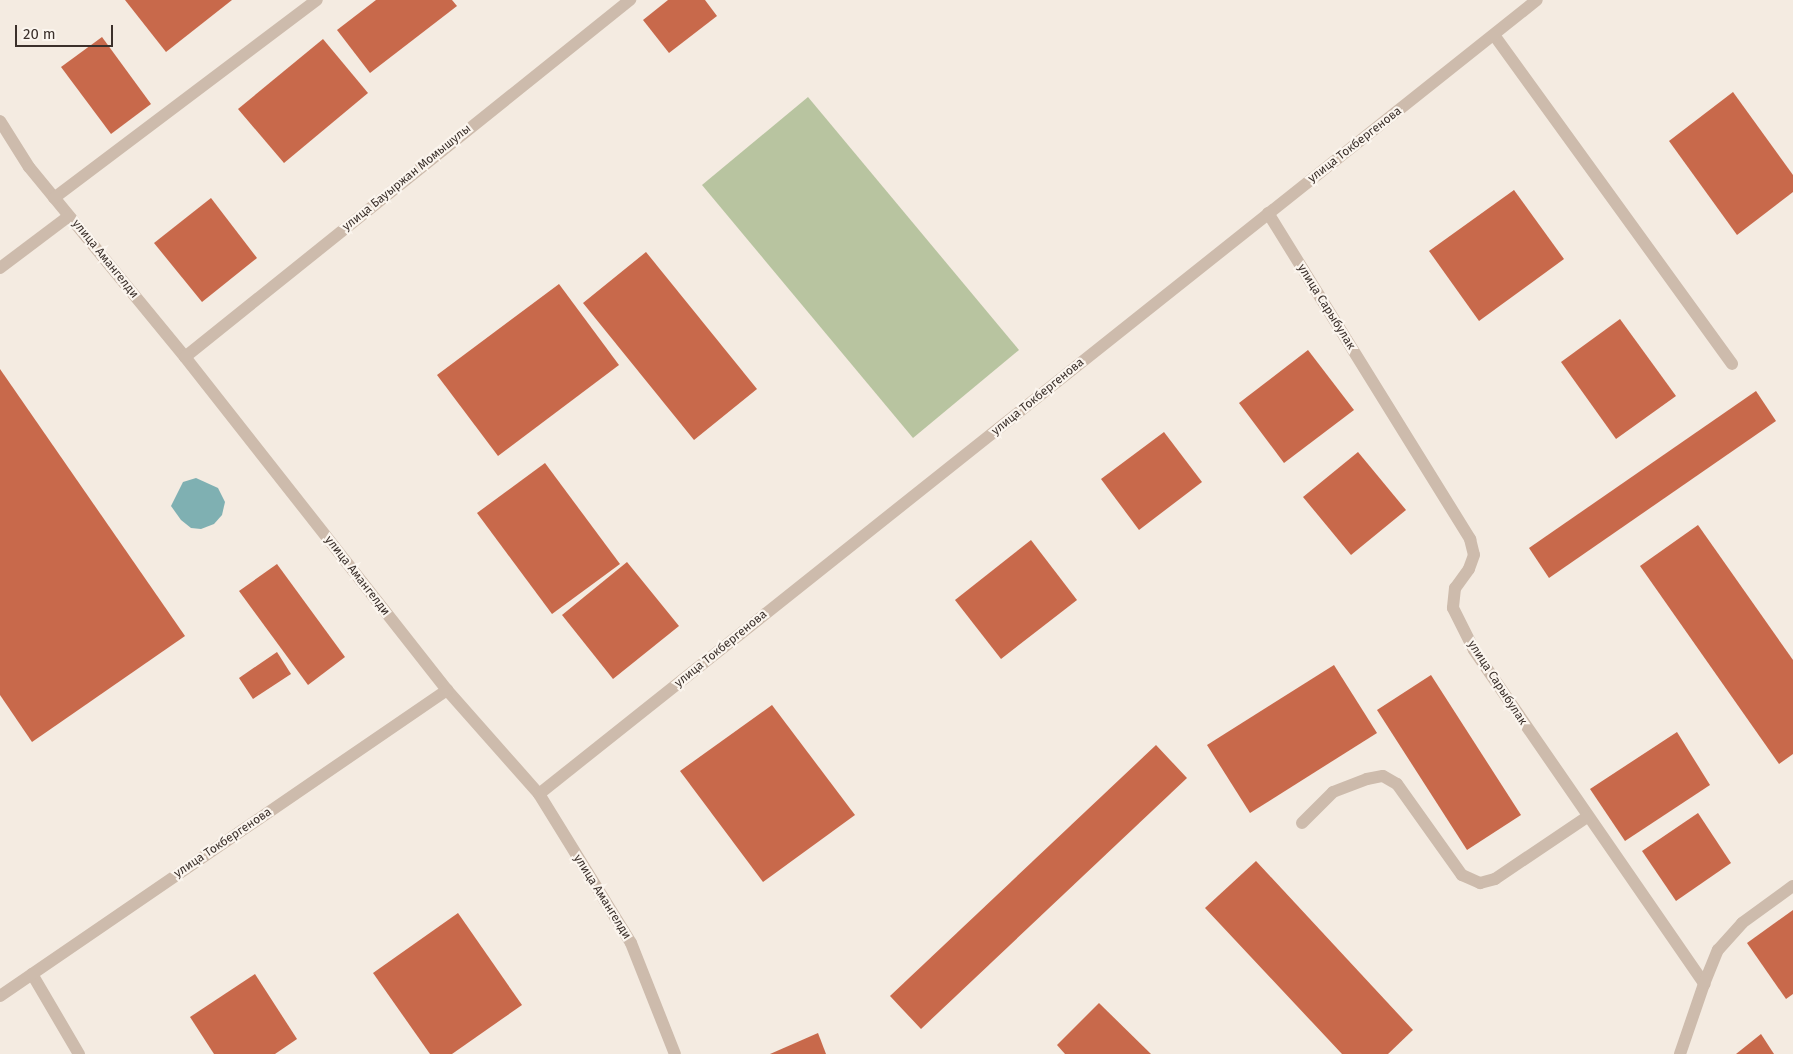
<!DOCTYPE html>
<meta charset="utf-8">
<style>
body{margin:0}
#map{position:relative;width:1793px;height:1054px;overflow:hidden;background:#f4ebe1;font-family:"Fira Sans",sans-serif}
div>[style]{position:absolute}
.green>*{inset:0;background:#b8c4a0}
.water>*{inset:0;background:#7fb0b2}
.building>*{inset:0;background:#c8694b}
.minor>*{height:12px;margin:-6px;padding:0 6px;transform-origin:6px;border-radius:6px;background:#cdbbac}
span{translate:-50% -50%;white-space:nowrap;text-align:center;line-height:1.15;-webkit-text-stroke:4.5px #fbf5ee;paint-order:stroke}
.street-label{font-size:12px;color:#3b302b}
.scale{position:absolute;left:15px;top:25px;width:98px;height:22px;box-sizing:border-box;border:2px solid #3b302b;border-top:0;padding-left:6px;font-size:15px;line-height:18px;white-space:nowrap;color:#3b302b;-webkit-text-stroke:4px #fbf5ee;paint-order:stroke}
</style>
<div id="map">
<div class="green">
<i style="clip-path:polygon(808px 97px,1019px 350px,913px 438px,702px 185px)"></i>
</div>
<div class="water">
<i style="clip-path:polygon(196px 478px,218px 488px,225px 502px,222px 515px,214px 524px,201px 529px,191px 528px,181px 520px,171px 506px,183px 482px)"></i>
</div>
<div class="building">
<i style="clip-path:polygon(125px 0,232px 0,166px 52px)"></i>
<i style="clip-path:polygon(376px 0,452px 0,457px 6px,370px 73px,337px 30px)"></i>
<i style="clip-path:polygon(668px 0,705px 0,717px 16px,669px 53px,643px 20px)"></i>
<i style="clip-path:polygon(102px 37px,151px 104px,111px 134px,61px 67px)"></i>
<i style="clip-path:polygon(323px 39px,368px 93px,284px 163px,238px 109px)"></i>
<i style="clip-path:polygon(1733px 92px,1793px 175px,1793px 192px,1737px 235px,1669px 141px)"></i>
<i style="clip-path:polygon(1514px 190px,1564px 259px,1479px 321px,1429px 251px)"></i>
<i style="clip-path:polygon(211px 198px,257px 258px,202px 302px,154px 243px)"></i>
<i style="clip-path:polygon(646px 252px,757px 389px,694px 440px,583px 303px)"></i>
<i style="clip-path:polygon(559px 284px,619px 365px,498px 456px,437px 375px)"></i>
<i style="clip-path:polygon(1620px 319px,1676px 396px,1616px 439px,1561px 362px)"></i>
<i style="clip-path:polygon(1308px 350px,1354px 410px,1284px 463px,1239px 403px)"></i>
<i style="clip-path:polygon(0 369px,185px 636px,32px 742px,0 695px)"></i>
<i style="clip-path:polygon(1756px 391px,1776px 421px,1549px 578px,1529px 548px)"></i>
<i style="clip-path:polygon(1164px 432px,1202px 482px,1139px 530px,1101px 479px)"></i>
<i style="clip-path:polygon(1358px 452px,1406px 510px,1351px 555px,1303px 497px)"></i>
<i style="clip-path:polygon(545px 463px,620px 564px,552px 614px,477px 513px)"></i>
<i style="clip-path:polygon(1698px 525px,1793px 660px,1793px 754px,1779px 764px,1640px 566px)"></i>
<i style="clip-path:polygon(1031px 540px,1077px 600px,1001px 659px,955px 600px)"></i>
<i style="clip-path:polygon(627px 562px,679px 626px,613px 679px,562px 615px)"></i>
<i style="clip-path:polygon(277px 564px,345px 657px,308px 685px,239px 591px)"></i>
<i style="clip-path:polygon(277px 652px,291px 674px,253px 699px,239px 678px)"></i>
<i style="clip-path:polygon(1334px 665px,1377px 733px,1250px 813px,1207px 745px)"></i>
<i style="clip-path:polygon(1431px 675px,1521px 815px,1467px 850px,1377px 710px)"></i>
<i style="clip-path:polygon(772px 705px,855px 815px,763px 882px,680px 771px)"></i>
<i style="clip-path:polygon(1677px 732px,1710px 785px,1625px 841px,1590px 789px)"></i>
<i style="clip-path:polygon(1156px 745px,1187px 778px,921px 1029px,890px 996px)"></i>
<i style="clip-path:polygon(1698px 813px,1731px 863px,1676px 901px,1642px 851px)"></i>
<i style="clip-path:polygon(1256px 861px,1413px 1030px,1388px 1054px,1342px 1054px,1205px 908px)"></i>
<i style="clip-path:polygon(1793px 910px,1793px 994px,1786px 999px,1747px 943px)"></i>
<i style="clip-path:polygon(458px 913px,522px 1005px,452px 1054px,430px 1054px,373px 973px)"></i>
<i style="clip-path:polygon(255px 974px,297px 1039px,275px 1054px,214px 1054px,190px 1017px)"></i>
<i style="clip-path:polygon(1099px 1003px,1151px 1054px,1065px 1054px,1057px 1045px)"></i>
<i style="clip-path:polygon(818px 1033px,826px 1054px,770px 1054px)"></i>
<i style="clip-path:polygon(1761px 1034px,1774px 1054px,1736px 1054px)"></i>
</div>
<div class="minor">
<i style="left:1494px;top:35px;width:406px;rotate:54.1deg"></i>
<i style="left:0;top:121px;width:54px;rotate:57.8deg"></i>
<i style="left:29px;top:167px;width:246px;rotate:50.6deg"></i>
<i style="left:185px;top:357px;width:424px;rotate:51.8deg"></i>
<i style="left:447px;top:690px;width:139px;rotate:48.5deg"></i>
<i style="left:539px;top:794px;width:175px;rotate:58.3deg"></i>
<i style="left:631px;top:943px;width:119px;rotate:68.4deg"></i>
<i style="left:54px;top:198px;width:329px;rotate:-37deg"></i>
<i style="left:1268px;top:213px;width:384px;rotate:58.2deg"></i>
<i style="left:1470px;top:539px;width:16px;rotate:76deg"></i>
<i style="left:1474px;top:555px;width:15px;rotate:110deg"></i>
<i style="left:1469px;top:569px;width:24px;rotate:126deg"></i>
<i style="left:1455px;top:588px;width:20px;rotate:96deg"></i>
<i style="left:1453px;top:608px;width:47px;rotate:63.4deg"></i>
<i style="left:1474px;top:650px;width:406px;rotate:55.4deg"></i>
<i style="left:0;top:268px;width:86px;rotate:-37deg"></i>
<i style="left:185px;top:357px;width:571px;rotate:-38.74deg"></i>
<i style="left:539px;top:794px;width:1275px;rotate:-38.51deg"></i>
<i style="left:1302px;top:823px;width:44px;rotate:-45deg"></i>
<i style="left:1333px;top:792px;width:36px;rotate:-21deg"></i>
<i style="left:1367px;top:779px;width:16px;rotate:-11deg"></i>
<i style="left:1383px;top:776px;width:16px;rotate:30deg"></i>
<i style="left:1397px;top:784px;width:112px;rotate:54.5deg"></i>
<i style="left:1462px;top:875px;width:20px;rotate:24deg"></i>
<i style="left:1480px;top:883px;width:16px;rotate:-15deg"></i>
<i style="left:1495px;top:879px;width:111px;rotate:-34deg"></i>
<i style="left:32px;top:974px;width:93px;rotate:59.6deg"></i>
<i style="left:0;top:996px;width:542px;rotate:-34.39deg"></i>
<i style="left:1680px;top:1054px;width:74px;rotate:-71.1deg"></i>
<i style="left:1704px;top:984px;width:37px;rotate:-68deg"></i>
<i style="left:1718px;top:950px;width:36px;rotate:-48deg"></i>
<i style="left:1742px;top:923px;width:63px;rotate:-36deg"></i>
</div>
<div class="street-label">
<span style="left:1355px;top:145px;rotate:-38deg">улица Токбергенова</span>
<span style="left:407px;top:178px;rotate:-39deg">улица Бауыржан Момышулы</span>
<span style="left:105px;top:259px;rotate:51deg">улица Амангелди</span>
<span style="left:1326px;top:307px;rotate:58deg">улица Сарыбулак</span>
<span style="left:1038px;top:397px;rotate:-39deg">улица Токбергенова</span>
<span style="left:357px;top:576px;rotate:52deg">улица Амангелди</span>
<span style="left:721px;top:649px;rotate:-39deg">улица Токбергенова</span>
<span style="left:1497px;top:683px;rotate:57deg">улица Сарыбулак</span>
<span style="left:223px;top:843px;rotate:-34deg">улица Токбергенова</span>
<span style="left:602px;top:897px;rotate:58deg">улица Амангелди</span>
</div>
<div class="scale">20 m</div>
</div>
